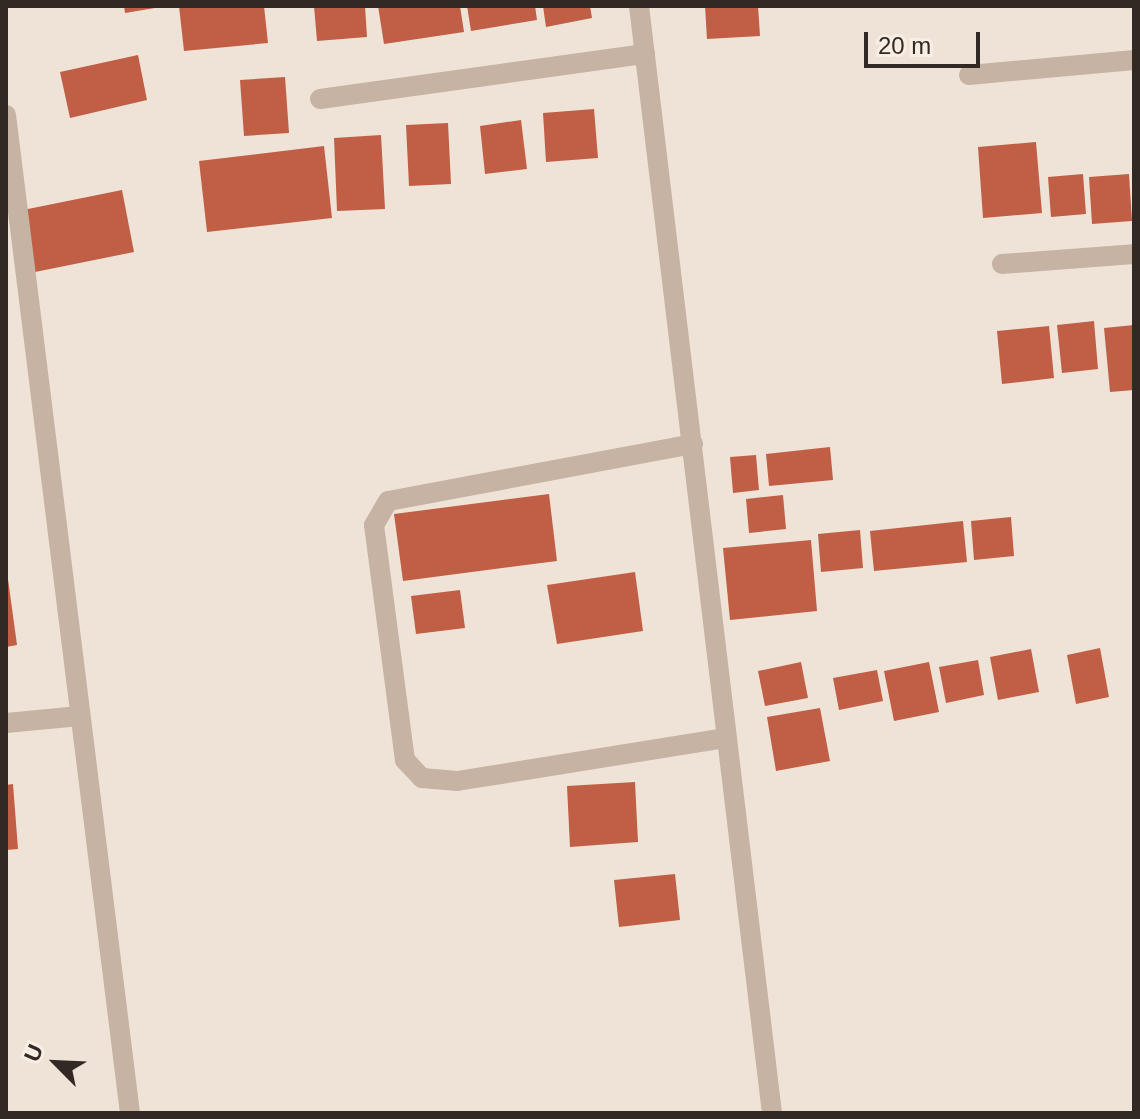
<!DOCTYPE html>
<style>
body{margin:0}
#map{position:relative;width:1140px;height:1119px;overflow:hidden;background:#efe3d7;font-family:Helvetica,sans-serif}
div>[style]{position:absolute}
.building>*{inset:0;background:#c05f45}
.minor>*{height:20px;margin:-10px;padding:0 10px;transform-origin:10px;border-radius:10px;background:#c6b3a4}
span{translate:-50% -50%;white-space:nowrap;text-align:center;line-height:1.15;-webkit-text-stroke:6px #f8eee3;paint-order:stroke}
.frame{position:absolute;inset:0;border:8px solid #322925;pointer-events:none}
.north{position:absolute;left:16px;top:1023px;width:80px;height:80px;-webkit-text-stroke:6px #f8eee3;paint-order:stroke;rotate:294deg;font-size:22px;font-weight:700;line-height:32px;text-align:center;color:#322925}
.north::after{content:'';display:block;margin:auto;width:28px;height:36px;background:#322925;clip-path:polygon(50% 0,100% 100%,50% 72%,0 100%)}
.scale{position:absolute;left:864px;top:32px;width:116px;height:36px;box-sizing:border-box;border:4px solid #322925;border-top:0;padding-left:10px;font-size:24px;line-height:28px;white-space:nowrap;color:#322925;-webkit-text-stroke:6px #f8eee3;paint-order:stroke}
</style>
<div id="map">
<div class="building">
<i style="clip-path:polygon(124px 6px,155px 6px,155px 8px,125px 13px)"></i>
<i style="clip-path:polygon(179px 6px,264px 6px,268px 43px,184px 51px)"></i>
<i style="clip-path:polygon(314px 6px,365px 6px,367px 37px,317px 41px)"></i>
<i style="clip-path:polygon(378px 6px,460px 6px,464px 32px,384px 44px)"></i>
<i style="clip-path:polygon(467px 6px,535px 6px,537px 20px,471px 31px)"></i>
<i style="clip-path:polygon(543px 6px,590px 6px,592px 18px,546px 27px)"></i>
<i style="clip-path:polygon(705px 6px,758px 6px,760px 36px,707px 39px)"></i>
<i style="clip-path:polygon(138px 55px,147px 100px,70px 118px,60px 72px)"></i>
<i style="clip-path:polygon(285px 77px,289px 133px,244px 136px,240px 80px)"></i>
<i style="clip-path:polygon(594px 109px,598px 158px,546px 162px,543px 113px)"></i>
<i style="clip-path:polygon(521px 120px,527px 169px,485px 174px,480px 126px)"></i>
<i style="clip-path:polygon(448px 123px,451px 184px,409px 186px,406px 125px)"></i>
<i style="clip-path:polygon(381px 135px,385px 209px,337px 211px,334px 138px)"></i>
<i style="clip-path:polygon(1036px 142px,1042px 213px,983px 218px,978px 147px)"></i>
<i style="clip-path:polygon(324px 146px,332px 218px,207px 232px,199px 161px)"></i>
<i style="clip-path:polygon(1083px 174px,1086px 214px,1051px 217px,1048px 177px)"></i>
<i style="clip-path:polygon(1129px 174px,1132px 221px,1092px 224px,1089px 177px)"></i>
<i style="clip-path:polygon(122px 190px,134px 252px,35px 272px,23px 210px)"></i>
<i style="clip-path:polygon(1094px 321px,1098px 369px,1062px 373px,1057px 325px)"></i>
<i style="clip-path:polygon(1134px 325px,1134px 390px,1110px 392px,1104px 328px)"></i>
<i style="clip-path:polygon(1049px 326px,1054px 378px,1002px 384px,997px 331px)"></i>
<i style="clip-path:polygon(830px 447px,833px 480px,769px 486px,766px 454px)"></i>
<i style="clip-path:polygon(756px 455px,759px 490px,733px 493px,730px 457px)"></i>
<i style="clip-path:polygon(549px 494px,557px 561px,403px 581px,394px 514px)"></i>
<i style="clip-path:polygon(783px 495px,786px 529px,749px 533px,746px 499px)"></i>
<i style="clip-path:polygon(1011px 517px,1014px 556px,974px 560px,971px 521px)"></i>
<i style="clip-path:polygon(963px 521px,967px 562px,874px 571px,870px 531px)"></i>
<i style="clip-path:polygon(860px 530px,863px 568px,821px 572px,818px 534px)"></i>
<i style="clip-path:polygon(811px 540px,817px 611px,730px 620px,723px 548px)"></i>
<i style="clip-path:polygon(635px 572px,643px 631px,557px 644px,547px 585px)"></i>
<i style="clip-path:polygon(8px 579px,17px 645px,6px 647px,6px 580px)"></i>
<i style="clip-path:polygon(460px 590px,465px 628px,416px 634px,411px 596px)"></i>
<i style="clip-path:polygon(1100px 648px,1109px 697px,1076px 704px,1067px 655px)"></i>
<i style="clip-path:polygon(1031px 649px,1039px 692px,998px 700px,990px 657px)"></i>
<i style="clip-path:polygon(978px 660px,984px 695px,946px 703px,939px 667px)"></i>
<i style="clip-path:polygon(801px 662px,808px 698px,765px 706px,758px 671px)"></i>
<i style="clip-path:polygon(929px 662px,939px 712px,894px 721px,884px 671px)"></i>
<i style="clip-path:polygon(877px 670px,883px 701px,839px 710px,833px 678px)"></i>
<i style="clip-path:polygon(820px 708px,830px 761px,776px 771px,767px 717px)"></i>
<i style="clip-path:polygon(635px 782px,638px 842px,570px 847px,567px 786px)"></i>
<i style="clip-path:polygon(13px 784px,18px 849px,6px 850px,6px 785px)"></i>
<i style="clip-path:polygon(675px 874px,680px 920px,619px 927px,614px 880px)"></i>
</div>
<div class="minor">
<i style="left:639px;top:6px;width:1115px;rotate:83.15deg"></i>
<i style="left:969px;top:75px;width:166px;rotate:-5.2deg"></i>
<i style="left:320px;top:99px;width:328px;rotate:-7.9deg"></i>
<i style="left:6px;top:115px;width:1006px;rotate:82.92deg"></i>
<i style="left:1002px;top:264px;width:132px;rotate:-4.3deg"></i>
<i style="left:693px;top:444px;width:310px;rotate:169.4deg"></i>
<i style="left:388px;top:501px;width:28px;rotate:120deg"></i>
<i style="left:374px;top:525px;width:237px;rotate:82.5deg"></i>
<i style="left:405px;top:760px;width:25px;rotate:47deg"></i>
<i style="left:422px;top:778px;width:35px;rotate:5deg"></i>
<i style="left:457px;top:781px;width:271px;rotate:-9.1deg"></i>
<i style="left:6px;top:723px;width:74px;rotate:-5.4deg"></i>
</div>
<div class="frame"></div>
<div class="north">U</div>
<div class="scale">20 m</div>
</div>
